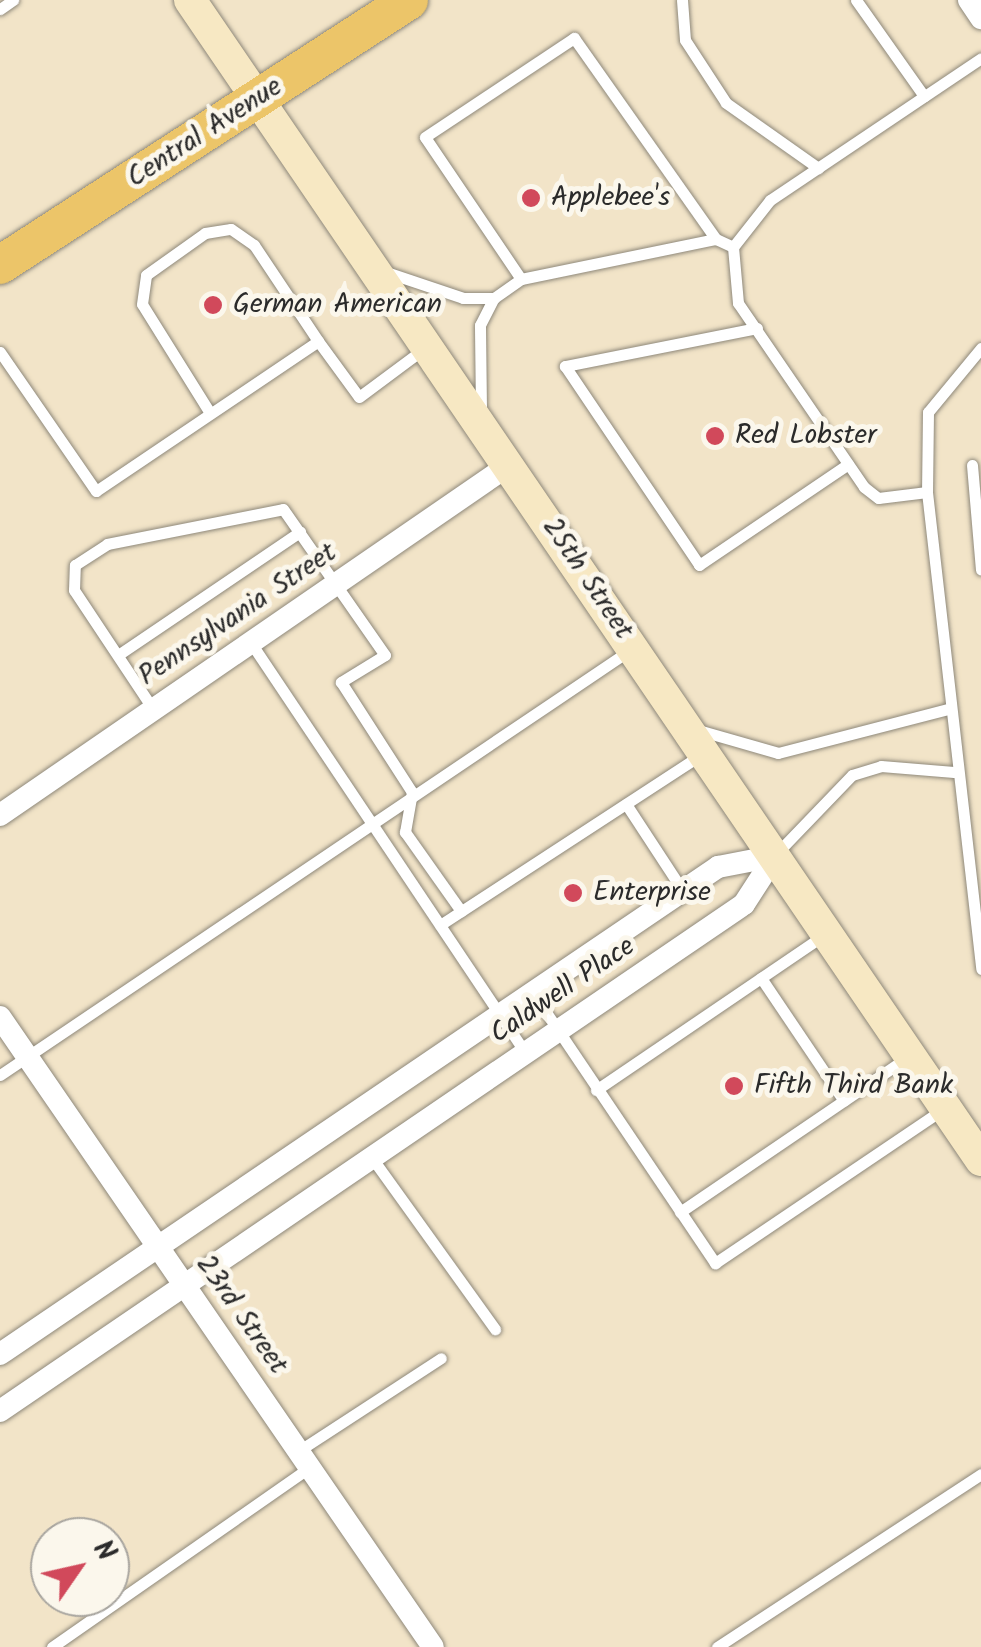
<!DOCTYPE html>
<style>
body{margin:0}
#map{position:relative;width:981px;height:1647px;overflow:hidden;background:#f2e4c8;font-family:Kalam,sans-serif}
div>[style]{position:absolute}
.roads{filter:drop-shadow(0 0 2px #8e887a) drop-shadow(0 0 2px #8e887a)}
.lane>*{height:11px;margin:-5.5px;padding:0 5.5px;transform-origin:5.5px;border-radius:5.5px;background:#fff}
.street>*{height:22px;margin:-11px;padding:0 11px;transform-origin:11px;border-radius:11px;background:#fff}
.secondary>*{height:32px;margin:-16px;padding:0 16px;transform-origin:16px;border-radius:16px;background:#f7e8c3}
.primary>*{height:38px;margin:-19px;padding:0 19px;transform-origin:19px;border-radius:19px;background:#ecc569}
.dots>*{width:28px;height:28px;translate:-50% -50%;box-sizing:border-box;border:5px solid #fbf7ec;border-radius:50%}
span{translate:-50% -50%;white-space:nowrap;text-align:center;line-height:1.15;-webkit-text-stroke:10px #fbf7ec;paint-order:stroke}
.street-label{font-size:28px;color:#2b2b2b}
.poi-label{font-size:28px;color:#2b2b2b}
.left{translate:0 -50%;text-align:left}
.north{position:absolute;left:30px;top:1517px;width:100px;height:100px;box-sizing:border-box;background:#fbf7ec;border:2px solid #a8a59f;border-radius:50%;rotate:56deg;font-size:28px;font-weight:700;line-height:40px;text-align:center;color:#2b2b2b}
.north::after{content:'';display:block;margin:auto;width:35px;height:45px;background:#d1495b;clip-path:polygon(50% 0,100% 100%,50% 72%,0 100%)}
</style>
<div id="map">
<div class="roads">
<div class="lane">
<i style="left:682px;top:0;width:40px;rotate:85.7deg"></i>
<i style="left:685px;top:40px;width:75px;rotate:56.9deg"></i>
<i style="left:726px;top:103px;width:113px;rotate:35.2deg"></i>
<i style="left:856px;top:0;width:118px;rotate:54.7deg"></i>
<i style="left:0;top:9px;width:16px;rotate:-35deg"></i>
<i style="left:383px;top:271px;width:84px;rotate:18.6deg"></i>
<i style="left:463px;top:298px;width:31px"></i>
<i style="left:521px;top:279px;width:171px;rotate:-124.1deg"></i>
<i style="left:425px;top:137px;width:179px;rotate:-33.6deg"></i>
<i style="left:574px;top:38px;width:246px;rotate:54.8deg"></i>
<i style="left:757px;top:328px;width:196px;rotate:168.8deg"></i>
<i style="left:565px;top:366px;width:240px;rotate:56deg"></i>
<i style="left:699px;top:565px;width:180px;rotate:-34.1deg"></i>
<i style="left:981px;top:348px;width:83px;rotate:129.6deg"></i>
<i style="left:928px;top:412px;width:80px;rotate:90.7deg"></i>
<i style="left:927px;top:492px;width:480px;rotate:83.5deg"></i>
<i style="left:0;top:352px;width:169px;rotate:55.4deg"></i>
<i style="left:96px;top:491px;width:268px;rotate:-34deg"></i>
<i style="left:318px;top:341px;width:69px;rotate:53.8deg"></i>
<i style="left:359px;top:397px;width:79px;rotate:-36.7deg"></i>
<i style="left:481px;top:410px;width:85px;rotate:-90.7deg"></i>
<i style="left:480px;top:325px;width:30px;rotate:-63deg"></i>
<i style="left:494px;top:298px;width:33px;rotate:-35deg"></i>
<i style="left:521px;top:279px;width:199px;rotate:-11.6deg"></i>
<i style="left:716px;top:239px;width:19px;rotate:25deg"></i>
<i style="left:210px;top:413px;width:128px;rotate:-122deg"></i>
<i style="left:142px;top:304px;width:29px;rotate:-82deg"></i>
<i style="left:146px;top:275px;width:72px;rotate:-35.4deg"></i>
<i style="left:205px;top:233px;width:26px;rotate:-9deg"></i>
<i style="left:231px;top:229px;width:28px;rotate:35deg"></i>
<i style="left:254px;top:245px;width:115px;rotate:56.3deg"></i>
<i style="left:972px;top:465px;width:105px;rotate:85.1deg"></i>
<i style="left:927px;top:492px;width:49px;rotate:173deg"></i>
<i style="left:878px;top:498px;width:18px;rotate:-142deg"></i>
<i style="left:864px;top:487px;width:223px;rotate:-124.4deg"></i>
<i style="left:738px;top:303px;width:56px;rotate:-95.1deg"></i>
<i style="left:733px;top:247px;width:60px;rotate:-51.8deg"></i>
<i style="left:770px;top:200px;width:254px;rotate:-33.9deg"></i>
<i style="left:251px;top:643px;width:493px;rotate:56.2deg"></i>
<i style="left:118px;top:655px;width:220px;rotate:-34.1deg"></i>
<i style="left:153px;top:709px;width:143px;rotate:-123.6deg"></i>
<i style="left:74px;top:590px;width:25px;rotate:-88deg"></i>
<i style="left:75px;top:565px;width:38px;rotate:-33deg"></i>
<i style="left:107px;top:544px;width:179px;rotate:-11.2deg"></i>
<i style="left:283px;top:509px;width:178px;rotate:55.1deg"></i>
<i style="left:385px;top:655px;width:52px;rotate:148.5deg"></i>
<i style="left:341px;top:682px;width:131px;rotate:57.2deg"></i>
<i style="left:412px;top:792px;width:41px;rotate:99.9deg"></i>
<i style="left:405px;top:832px;width:97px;rotate:54.7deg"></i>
<i style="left:698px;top:730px;width:83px;rotate:16deg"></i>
<i style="left:778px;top:753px;width:176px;rotate:-14.5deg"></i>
<i style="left:626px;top:804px;width:104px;rotate:56.8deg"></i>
<i style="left:775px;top:855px;width:111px;rotate:-46.1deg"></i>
<i style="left:852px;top:775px;width:30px;rotate:-17deg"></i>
<i style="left:881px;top:766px;width:73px;rotate:4.7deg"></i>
<i style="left:440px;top:925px;width:311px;rotate:-33.1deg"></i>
<i style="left:761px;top:978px;width:148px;rotate:56deg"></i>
<i style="left:533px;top:993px;width:326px;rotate:56deg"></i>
<i style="left:715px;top:1263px;width:275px;rotate:-34deg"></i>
<i style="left:0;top:1075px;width:760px;rotate:-34deg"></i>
<i style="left:596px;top:1090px;width:276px;rotate:-34.2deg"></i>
<i style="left:372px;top:1158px;width:211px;rotate:54.3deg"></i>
<i style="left:680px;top:1212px;width:274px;rotate:-34.2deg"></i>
<i style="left:300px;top:1450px;width:168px;rotate:-33.1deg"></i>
<i style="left:52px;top:1647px;width:316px;rotate:-34.9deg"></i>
<i style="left:717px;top:1647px;width:316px;rotate:-33.2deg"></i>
</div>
<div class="street">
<i style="left:969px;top:0;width:22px;rotate:56deg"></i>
<i style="left:0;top:815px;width:618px;rotate:-34.51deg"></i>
<i style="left:0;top:1017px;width:764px;rotate:55.5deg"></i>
<i style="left:0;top:1354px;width:868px;rotate:-34.15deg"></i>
<i style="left:718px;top:867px;width:58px;rotate:-10.9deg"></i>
<i style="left:0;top:1411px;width:900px;rotate:-34.27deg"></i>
<i style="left:744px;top:904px;width:57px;rotate:-57.1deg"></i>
</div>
<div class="secondary">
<i style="left:190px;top:0;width:1404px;rotate:55.71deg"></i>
</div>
<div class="primary">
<i style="left:0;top:265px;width:487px;rotate:-32.9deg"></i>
</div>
</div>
<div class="dots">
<i style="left:531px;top:198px;background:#d1495b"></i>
<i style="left:213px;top:305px;background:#d1495b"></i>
<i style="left:715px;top:436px;background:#d1495b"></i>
<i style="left:573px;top:893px;background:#d1495b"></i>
<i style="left:734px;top:1086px;background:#d1495b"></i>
</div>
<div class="street-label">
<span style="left:205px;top:133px;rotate:-33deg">Central Avenue</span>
<span style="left:587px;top:579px;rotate:56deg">25th Street</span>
<span style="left:238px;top:615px;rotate:-34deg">Pennsylvania Street</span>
<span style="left:563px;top:991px;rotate:-34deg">Caldwell Place</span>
<span style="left:241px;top:1315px;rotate:55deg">23rd Street</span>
</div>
<div class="poi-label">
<span class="left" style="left:551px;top:198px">Applebee's</span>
<span class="left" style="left:233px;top:305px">German American</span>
<span class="left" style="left:735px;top:436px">Red Lobster</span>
<span class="left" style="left:593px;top:893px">Enterprise</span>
<span class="left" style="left:754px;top:1086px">Fifth Third Bank</span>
</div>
<div class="north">N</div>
</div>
